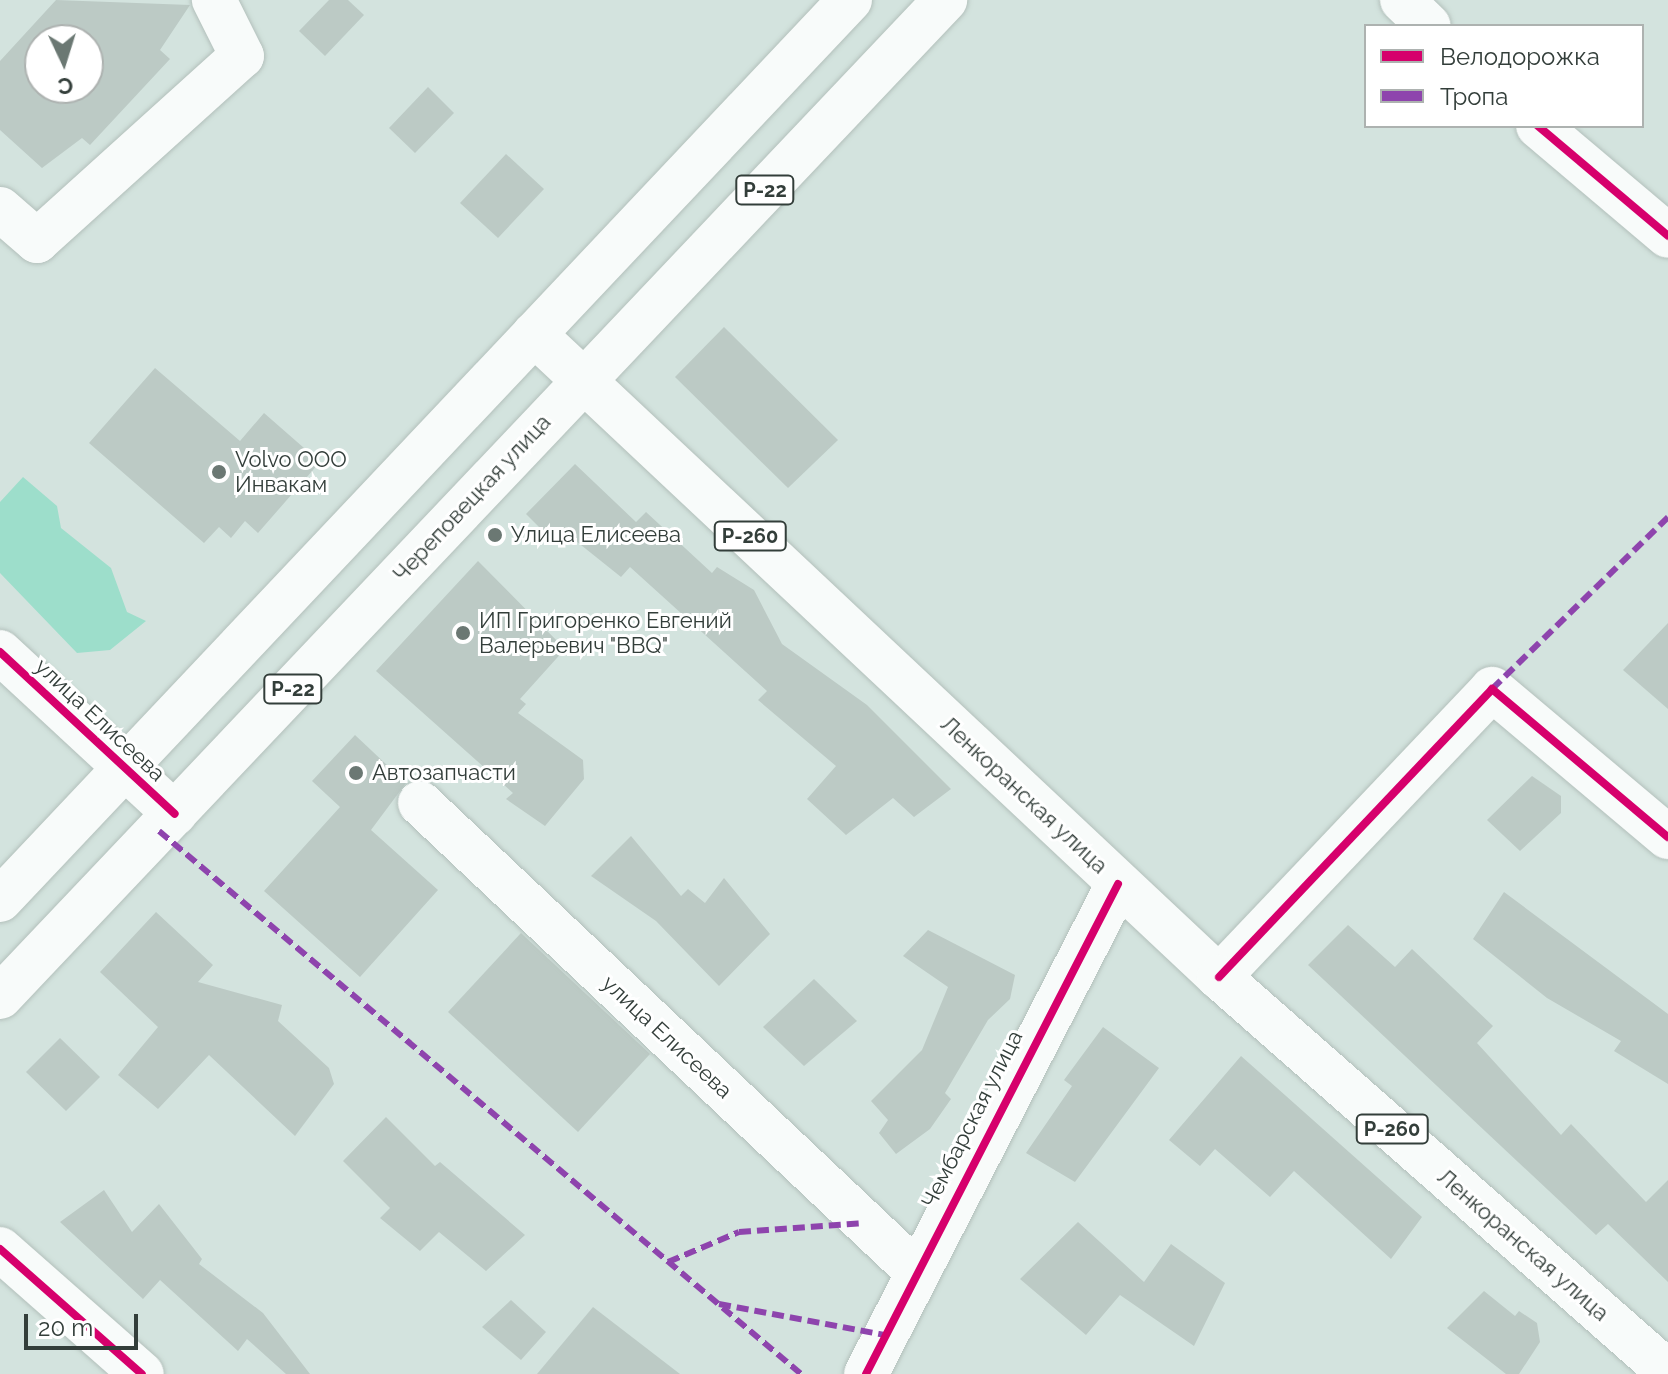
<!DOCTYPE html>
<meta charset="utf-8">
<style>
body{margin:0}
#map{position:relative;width:1668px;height:1374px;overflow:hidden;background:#d3e3de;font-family:Raleway,sans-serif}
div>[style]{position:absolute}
.green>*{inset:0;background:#9ddecb}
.building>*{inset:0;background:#bccac5}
.roads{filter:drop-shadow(0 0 2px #b3c0bb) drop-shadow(0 0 2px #b3c0bb)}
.minor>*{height:44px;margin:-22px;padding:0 22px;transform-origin:22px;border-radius:22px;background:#f8fbfa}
.highway>*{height:44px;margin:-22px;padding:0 22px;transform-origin:22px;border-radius:22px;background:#f8fbfa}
.quiet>*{height:6px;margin-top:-3px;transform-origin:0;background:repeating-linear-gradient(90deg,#8e44ad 0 12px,transparent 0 18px)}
.cycleway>*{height:8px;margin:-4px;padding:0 4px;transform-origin:4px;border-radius:4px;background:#d6006c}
.dots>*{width:22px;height:22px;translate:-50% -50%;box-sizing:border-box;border:4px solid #fff;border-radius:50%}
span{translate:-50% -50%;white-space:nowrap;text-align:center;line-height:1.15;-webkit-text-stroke:6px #fff;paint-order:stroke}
.shield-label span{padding:2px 6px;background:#fff;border:2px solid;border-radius:6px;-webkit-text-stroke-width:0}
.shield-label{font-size:20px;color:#333e3a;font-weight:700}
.poi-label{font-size:22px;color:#333e3a}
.left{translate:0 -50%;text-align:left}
.street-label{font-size:22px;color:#333e3a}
.legend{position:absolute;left:1364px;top:24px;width:280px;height:104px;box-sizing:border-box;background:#fff;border:2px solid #adb2b0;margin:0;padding:10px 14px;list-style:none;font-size:24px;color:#333e3a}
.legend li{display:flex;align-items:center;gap:16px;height:40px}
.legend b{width:40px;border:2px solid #adb2b0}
.north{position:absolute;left:24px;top:24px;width:80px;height:80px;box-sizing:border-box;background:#fff;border:2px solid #adb2b0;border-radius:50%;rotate:176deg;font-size:22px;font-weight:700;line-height:32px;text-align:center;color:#333e3a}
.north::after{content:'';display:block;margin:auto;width:28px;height:36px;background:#6b7873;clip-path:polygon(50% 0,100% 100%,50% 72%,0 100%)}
.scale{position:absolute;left:24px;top:1314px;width:114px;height:36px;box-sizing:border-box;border:4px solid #333e3a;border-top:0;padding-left:10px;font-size:24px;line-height:28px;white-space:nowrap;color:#333e3a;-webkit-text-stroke:6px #fff;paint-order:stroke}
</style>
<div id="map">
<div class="green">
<i style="clip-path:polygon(23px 477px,57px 506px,61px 528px,111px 568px,127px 612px,146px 621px,110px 650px,77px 653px,0 573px,0 502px)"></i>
</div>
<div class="building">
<i style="clip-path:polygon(evenodd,56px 0,190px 5px,160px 50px,170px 59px,90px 145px,82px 138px,42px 168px,0 130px,0 61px,56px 0,40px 40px,88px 40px,88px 88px,40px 88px,40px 40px)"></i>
<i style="clip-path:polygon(329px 0,348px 0,364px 15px,325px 56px,299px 31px)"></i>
<i style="clip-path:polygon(428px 87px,454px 113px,415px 153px,389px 128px)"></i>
<i style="clip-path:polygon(506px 154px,544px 189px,498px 238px,460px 203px)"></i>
<i style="clip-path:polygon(724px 327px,838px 440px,788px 488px,675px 377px)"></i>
<i style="clip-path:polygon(155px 368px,240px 441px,264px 413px,320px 462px,258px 533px,245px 521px,231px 538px,219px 527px,204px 543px,89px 443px)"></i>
<i style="clip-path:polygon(575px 464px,636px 522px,646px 512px,712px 573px,717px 567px,754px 590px,782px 644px,867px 705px,951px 789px,914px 817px,893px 798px,846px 835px,807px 799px,836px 766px,758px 700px,767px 691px,630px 567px,621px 577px,561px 529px,551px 539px,526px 514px)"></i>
<i style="clip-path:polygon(478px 561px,565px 649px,520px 699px,526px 704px,518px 713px,583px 760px,584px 779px,545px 826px,506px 799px,513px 793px,376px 671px)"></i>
<i style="clip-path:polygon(1668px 623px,1668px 709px,1623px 670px)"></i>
<i style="clip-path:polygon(355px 735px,406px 783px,371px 830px,438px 890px,360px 977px,264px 891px,340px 807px,312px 781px)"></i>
<i style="clip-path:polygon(1532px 776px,1561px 796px,1561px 813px,1520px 851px,1487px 820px)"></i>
<i style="clip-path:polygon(631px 836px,681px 896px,688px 889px,705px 903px,724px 878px,770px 934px,719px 986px,656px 921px,591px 876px)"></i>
<i style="clip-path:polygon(1504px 892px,1668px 1014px,1668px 1084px,1614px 1051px,1621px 1041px,1547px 998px,1473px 939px)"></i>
<i style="clip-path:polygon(156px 912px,213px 965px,198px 982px,282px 1005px,278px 1021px,329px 1068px,334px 1084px,295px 1136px,209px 1055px,158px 1109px,118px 1075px,158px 1027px,100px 972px)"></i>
<i style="clip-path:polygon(1348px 925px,1395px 967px,1412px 949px,1493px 1026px,1477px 1043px,1561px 1135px,1571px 1124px,1646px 1202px,1668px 1180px,1668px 1282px,1608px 1224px,1596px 1235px,1308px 965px)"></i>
<i style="clip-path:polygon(928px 930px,1015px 975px,1010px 999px,988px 1020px,945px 1093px,951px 1099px,930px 1129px,896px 1154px,879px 1133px,888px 1120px,871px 1101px,922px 1050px,948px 987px,903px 956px)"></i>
<i style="clip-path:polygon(521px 933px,650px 1054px,578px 1132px,448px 1012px)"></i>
<i style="clip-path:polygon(814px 979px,857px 1021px,804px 1066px,763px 1027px)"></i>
<i style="clip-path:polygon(1103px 1027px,1159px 1068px,1075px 1182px,1026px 1153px,1072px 1086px,1064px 1080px)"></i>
<i style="clip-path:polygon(60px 1038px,100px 1077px,66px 1111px,26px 1072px)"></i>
<i style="clip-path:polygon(1241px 1056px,1422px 1217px,1391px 1259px,1294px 1171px,1270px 1197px,1215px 1149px,1200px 1166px,1169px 1140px)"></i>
<i style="clip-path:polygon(386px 1117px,435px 1166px,440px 1162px,525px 1235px,486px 1271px,439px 1232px,420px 1251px,380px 1218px,390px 1208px,343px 1161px)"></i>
<i style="clip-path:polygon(104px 1190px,132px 1232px,159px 1204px,202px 1259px,199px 1264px,263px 1313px,310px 1374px,286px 1374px,247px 1339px,238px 1351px,160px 1280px,143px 1299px,60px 1222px)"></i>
<i style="clip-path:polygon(1078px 1222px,1144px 1282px,1171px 1244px,1225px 1283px,1194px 1346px,1120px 1295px,1086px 1335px,1020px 1279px)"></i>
<i style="clip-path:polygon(1484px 1291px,1515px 1316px,1519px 1311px,1537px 1323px,1540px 1342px,1519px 1374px,1506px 1374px,1447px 1328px)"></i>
<i style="clip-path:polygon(511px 1300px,546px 1332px,521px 1360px,482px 1327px)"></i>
<i style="clip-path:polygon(593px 1307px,680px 1374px,537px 1374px)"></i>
</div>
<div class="roads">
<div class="minor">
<i style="left:1402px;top:0;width:37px;rotate:44deg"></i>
<i style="left:1538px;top:126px;width:170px;rotate:40.2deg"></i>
<i style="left:0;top:209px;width:49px;rotate:40.9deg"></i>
<i style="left:37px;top:241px;width:276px;rotate:-42.1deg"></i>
<i style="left:242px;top:56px;width:63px;rotate:-116.6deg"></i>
<i style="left:0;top:652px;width:238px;rotate:42.8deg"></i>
<i style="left:420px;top:803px;width:681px;rotate:43.33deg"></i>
<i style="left:1219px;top:977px;width:397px;rotate:-46.5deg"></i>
<i style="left:1492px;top:689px;width:230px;rotate:40.1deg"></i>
<i style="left:0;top:1249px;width:189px;rotate:41.4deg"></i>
<i style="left:866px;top:1374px;width:551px;rotate:-62.78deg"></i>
</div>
<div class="highway">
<i style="left:534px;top:334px;width:940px;rotate:43.19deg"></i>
<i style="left:1219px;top:977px;width:598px;rotate:41.34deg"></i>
<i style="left:0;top:900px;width:1238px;rotate:-46.64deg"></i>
<i style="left:0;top:997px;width:1374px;rotate:-46.53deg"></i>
</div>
</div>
<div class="quiet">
<i style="left:1492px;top:689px;width:246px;rotate:-44.3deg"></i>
<i style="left:159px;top:831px;width:841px;rotate:40.22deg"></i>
<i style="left:668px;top:1262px;width:77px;rotate:-22.9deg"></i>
<i style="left:739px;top:1232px;width:126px;rotate:-4.1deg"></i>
<i style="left:719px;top:1304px;width:168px;rotate:10.6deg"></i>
</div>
<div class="cycleway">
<i style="left:1538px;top:126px;width:170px;rotate:40.2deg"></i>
<i style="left:0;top:652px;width:238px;rotate:42.8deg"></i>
<i style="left:1219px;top:977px;width:397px;rotate:-46.5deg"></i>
<i style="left:1492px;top:689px;width:230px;rotate:40.1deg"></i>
<i style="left:0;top:1249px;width:189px;rotate:41.4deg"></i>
<i style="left:866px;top:1374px;width:551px;rotate:-62.78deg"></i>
</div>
<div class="dots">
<i style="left:219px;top:472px;background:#6b7873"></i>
<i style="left:495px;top:535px;background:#6b7873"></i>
<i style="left:463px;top:633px;background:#6b7873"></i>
<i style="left:356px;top:773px;background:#6b7873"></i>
</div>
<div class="shield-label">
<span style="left:765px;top:190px">Р-22</span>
<span style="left:750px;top:536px">Р-260</span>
<span style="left:293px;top:689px">Р-22</span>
<span style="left:1392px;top:1129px">Р-260</span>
</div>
<div class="poi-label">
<span class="left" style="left:235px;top:472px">Volvo ООО<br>Инвакам</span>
<span class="left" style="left:511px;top:535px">Улица Елисеева</span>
<span class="left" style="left:479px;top:633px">ИП Григоренко Евгений<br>Валерьевич "BBQ"</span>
<span class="left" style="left:372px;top:773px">Автозапчасти</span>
</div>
<div class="street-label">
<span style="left:472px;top:498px;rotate:-47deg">Череповецкая улица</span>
<span style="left:100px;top:720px;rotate:43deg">улица Елисеева</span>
<span style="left:1024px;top:795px;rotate:43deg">Ленкоранская улица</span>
<span style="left:667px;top:1037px;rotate:43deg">улица Елисеева</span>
<span style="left:972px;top:1119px;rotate:-63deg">Чембарская улица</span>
<span style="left:1523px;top:1245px;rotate:41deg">Ленкоранская улица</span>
</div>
<ul class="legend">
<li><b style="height:10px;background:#d6006c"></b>Велодорожка</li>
<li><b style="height:10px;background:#8e44ad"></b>Тропа</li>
</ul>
<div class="north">С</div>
<div class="scale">20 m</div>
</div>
